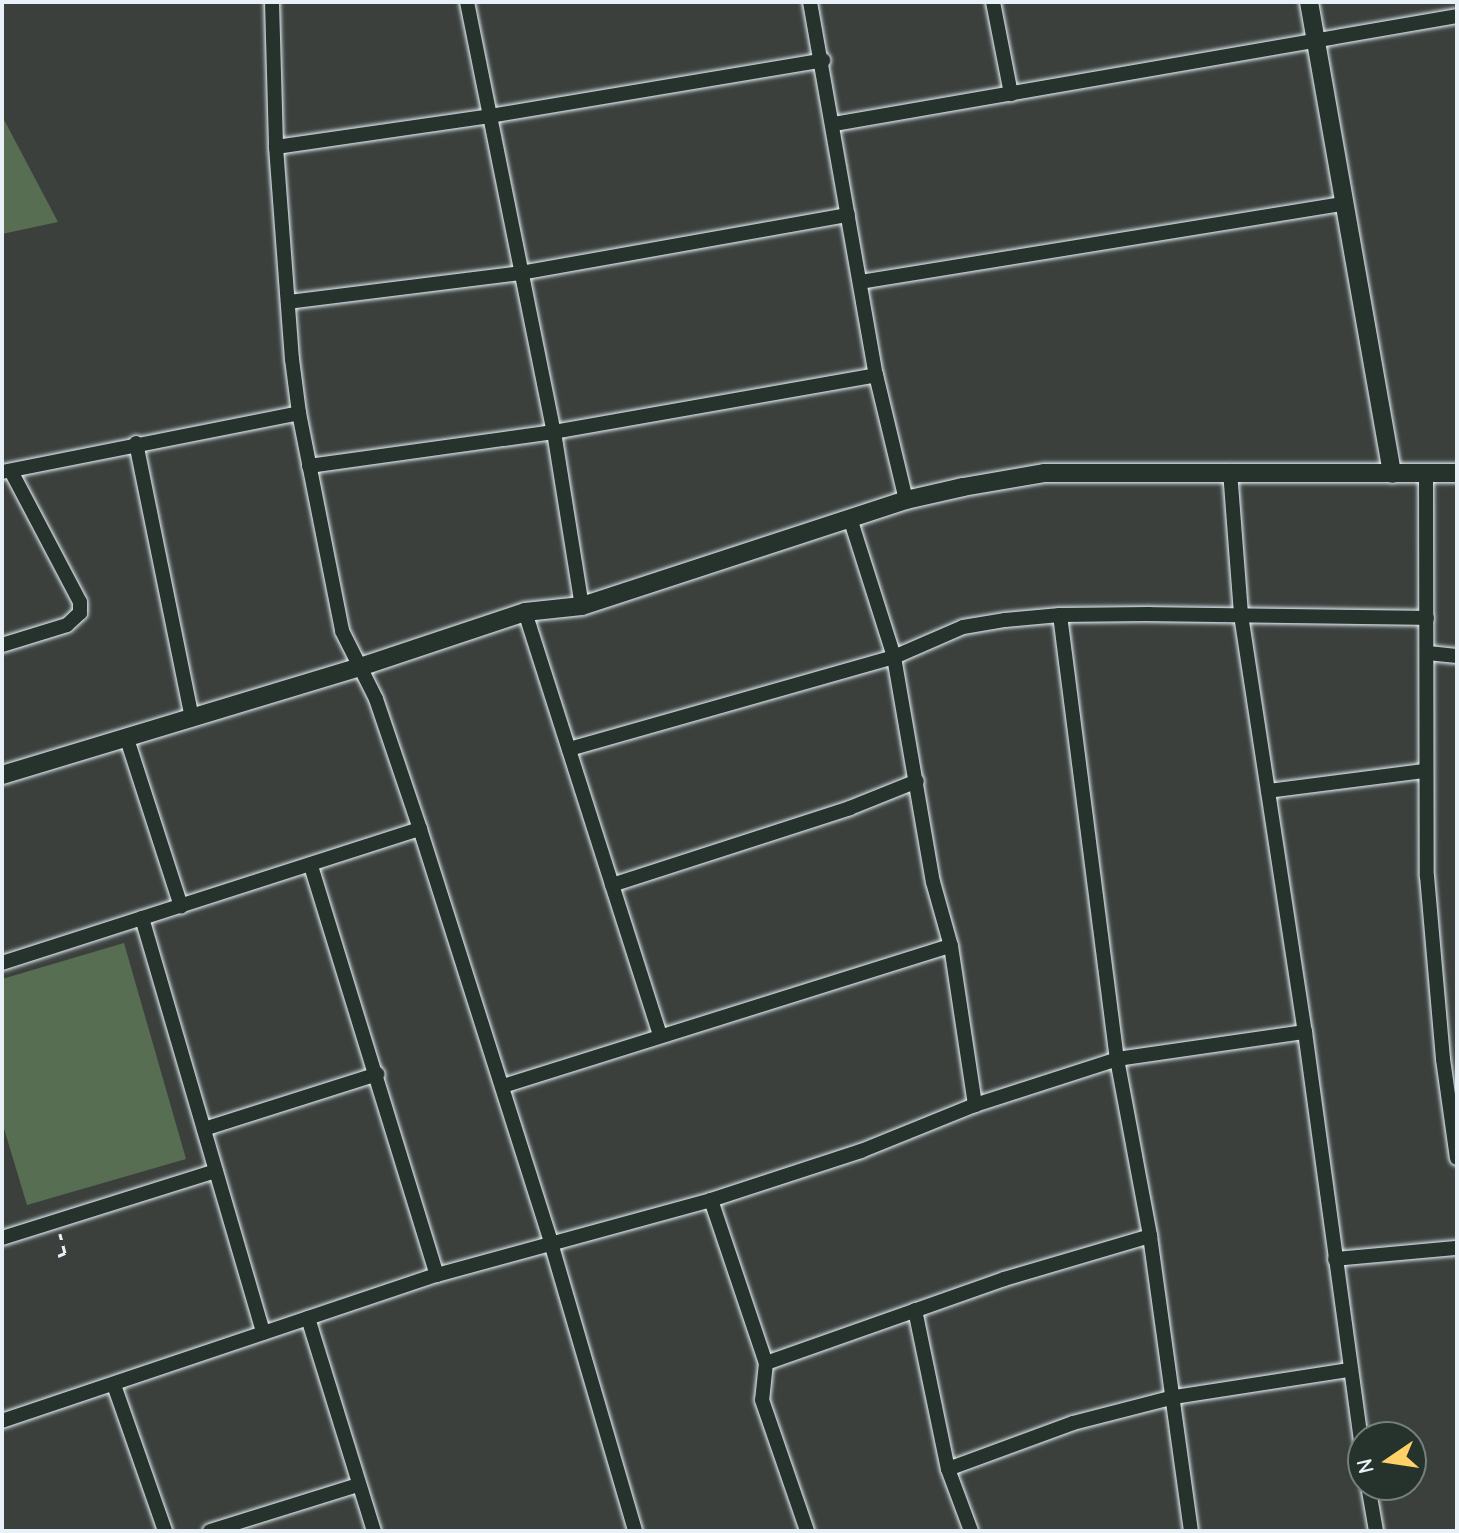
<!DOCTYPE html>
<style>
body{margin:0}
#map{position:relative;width:1459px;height:1533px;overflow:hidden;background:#3b403d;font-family:"Comic Neue",sans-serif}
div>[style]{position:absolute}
.green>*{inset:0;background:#586e52}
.path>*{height:3px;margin-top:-1.5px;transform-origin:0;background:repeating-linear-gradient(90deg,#e8f1f8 0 8px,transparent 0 14px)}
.roads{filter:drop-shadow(0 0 2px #e8f1f8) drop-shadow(0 0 2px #e8f1f8)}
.minor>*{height:14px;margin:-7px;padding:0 7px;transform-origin:7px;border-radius:7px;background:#26332d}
.tertiary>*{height:18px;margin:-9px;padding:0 9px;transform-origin:9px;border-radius:9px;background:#26332d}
span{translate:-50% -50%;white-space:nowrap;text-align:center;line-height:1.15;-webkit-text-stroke:7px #26332d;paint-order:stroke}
.frame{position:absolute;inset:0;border:4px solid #e8f1f8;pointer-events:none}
.north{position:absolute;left:1347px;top:1421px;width:80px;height:80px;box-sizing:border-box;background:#26332d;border:2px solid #747f7e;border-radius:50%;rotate:257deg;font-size:22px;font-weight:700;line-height:32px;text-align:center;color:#e8f1f8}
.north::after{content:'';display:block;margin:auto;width:28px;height:36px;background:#ffd166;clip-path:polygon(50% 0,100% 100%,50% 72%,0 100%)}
</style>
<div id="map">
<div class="green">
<i style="clip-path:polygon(2px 116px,58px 222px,2px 234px)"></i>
<i style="clip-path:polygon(124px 943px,186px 1159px,27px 1205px,2px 1122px,2px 979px)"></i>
</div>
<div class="path">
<i style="left:58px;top:1256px;width:8px;rotate:-23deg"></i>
<i style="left:65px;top:1253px;width:20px;rotate:-105deg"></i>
</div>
<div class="roads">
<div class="minor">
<i style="left:272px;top:2px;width:145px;rotate:88.4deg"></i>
<i style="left:276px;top:147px;width:213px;rotate:85.7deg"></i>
<i style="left:292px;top:359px;width:54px;rotate:82.6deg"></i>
<i style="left:299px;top:413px;width:222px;rotate:78.8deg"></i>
<i style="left:342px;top:631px;width:76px;rotate:63.4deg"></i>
<i style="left:376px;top:699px;width:137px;rotate:71.3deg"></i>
<i style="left:420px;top:829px;width:434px;rotate:72.4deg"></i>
<i style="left:551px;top:1243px;width:300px;rotate:73.7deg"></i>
<i style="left:467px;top:2px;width:439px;rotate:78.6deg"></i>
<i style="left:554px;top:432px;width:176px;rotate:80.9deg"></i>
<i style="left:810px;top:2px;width:379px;rotate:80deg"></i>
<i style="left:876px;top:375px;width:129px;rotate:76.5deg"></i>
<i style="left:993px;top:2px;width:94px;rotate:78.9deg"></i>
<i style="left:834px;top:124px;width:632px;rotate:-9.83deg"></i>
<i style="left:276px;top:147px;width:216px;rotate:-8.2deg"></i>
<i style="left:490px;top:116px;width:338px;rotate:-9.5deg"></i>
<i style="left:860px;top:282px;width:488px;rotate:-9.2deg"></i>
<i style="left:288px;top:302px;width:235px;rotate:-7.1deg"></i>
<i style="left:521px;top:273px;width:332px;rotate:-10.1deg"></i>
<i style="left:136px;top:443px;width:282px;rotate:78.5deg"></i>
<i style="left:309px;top:466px;width:247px;rotate:-7.9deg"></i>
<i style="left:554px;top:432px;width:327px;rotate:-10deg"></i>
<i style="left:1230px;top:471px;width:144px;rotate:85.6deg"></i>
<i style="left:1241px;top:615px;width:422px;rotate:81.3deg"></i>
<i style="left:1305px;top:1032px;width:425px;rotate:82.2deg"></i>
<i style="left:2px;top:472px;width:303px;rotate:-11.2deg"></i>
<i style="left:1426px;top:474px;width:402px;rotate:89.9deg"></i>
<i style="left:1427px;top:876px;width:184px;rotate:85deg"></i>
<i style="left:1443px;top:1059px;width:100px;rotate:82deg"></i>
<i style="left:850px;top:518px;width:146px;rotate:72.4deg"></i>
<i style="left:894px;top:657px;width:228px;rotate:80.2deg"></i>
<i style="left:933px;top:882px;width:66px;rotate:74.3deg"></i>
<i style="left:951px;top:946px;width:161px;rotate:81.4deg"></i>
<i style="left:525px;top:612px;width:444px;rotate:72.3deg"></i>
<i style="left:1060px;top:615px;width:448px;rotate:82.7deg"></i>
<i style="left:1117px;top:1059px;width:180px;rotate:79.4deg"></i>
<i style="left:1150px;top:1236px;width:298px;rotate:82.1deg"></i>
<i style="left:2px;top:645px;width:68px;rotate:-17.1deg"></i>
<i style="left:67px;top:625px;width:18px;rotate:-43deg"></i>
<i style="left:80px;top:613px;width:11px;rotate:-90deg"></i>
<i style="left:80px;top:602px;width:148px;rotate:-117.8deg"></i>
<i style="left:1428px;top:653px;width:29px;rotate:6deg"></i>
<i style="left:127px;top:739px;width:176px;rotate:72.1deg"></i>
<i style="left:569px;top:749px;width:338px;rotate:-15.8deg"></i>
<i style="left:894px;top:657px;width:75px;rotate:-23.5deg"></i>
<i style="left:963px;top:627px;width:43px;rotate:-9.5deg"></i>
<i style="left:1005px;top:620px;width:55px;rotate:-5.2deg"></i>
<i style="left:1060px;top:615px;width:89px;rotate:-0.6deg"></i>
<i style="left:1149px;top:614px;width:278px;rotate:0.8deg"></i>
<i style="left:1268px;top:791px;width:158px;rotate:-7.3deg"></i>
<i style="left:311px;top:866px;width:428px;rotate:72.9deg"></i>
<i style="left:612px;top:885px;width:250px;rotate:-17.9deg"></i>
<i style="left:850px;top:808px;width:72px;rotate:-21.9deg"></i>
<i style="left:142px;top:918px;width:432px;rotate:73.7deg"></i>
<i style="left:2px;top:963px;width:439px;rotate:-17.8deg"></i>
<i style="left:503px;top:1086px;width:469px;rotate:-17.4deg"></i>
<i style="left:204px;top:1129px;width:182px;rotate:-17.6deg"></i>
<i style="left:711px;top:1200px;width:172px;rotate:71.4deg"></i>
<i style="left:766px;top:1363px;width:37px;rotate:96deg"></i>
<i style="left:762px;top:1400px;width:139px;rotate:71deg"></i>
<i style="left:2px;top:1238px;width:224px;rotate:-17.4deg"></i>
<i style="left:1335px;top:1259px;width:122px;rotate:-5.2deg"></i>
<i style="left:915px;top:1310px;width:162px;rotate:78.3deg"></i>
<i style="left:948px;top:1469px;width:66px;rotate:69.6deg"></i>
<i style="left:308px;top:1318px;width:223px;rotate:72.8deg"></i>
<i style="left:766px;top:1363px;width:252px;rotate:-19.4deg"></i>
<i style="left:1004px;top:1279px;width:152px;rotate:-16.4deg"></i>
<i style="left:114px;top:1385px;width:155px;rotate:70.7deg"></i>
<i style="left:2px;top:1421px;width:459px;rotate:-18.6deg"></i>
<i style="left:437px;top:1275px;width:284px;rotate:-15.3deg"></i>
<i style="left:711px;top:1200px;width:158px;rotate:-18.1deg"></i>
<i style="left:861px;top:1151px;width:123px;rotate:-22deg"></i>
<i style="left:975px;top:1105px;width:149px;rotate:-17.9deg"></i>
<i style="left:1117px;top:1059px;width:190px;rotate:-8.2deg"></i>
<i style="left:948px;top:1469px;width:133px;rotate:-20.2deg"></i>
<i style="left:1073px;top:1423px;width:104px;rotate:-14.4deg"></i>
<i style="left:1174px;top:1397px;width:177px;rotate:-8.8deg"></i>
<i style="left:1368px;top:1485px;width:47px;rotate:80.1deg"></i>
<i style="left:210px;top:1531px;width:155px;rotate:-17.3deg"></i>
</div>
<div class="tertiary">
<i style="left:1309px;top:2px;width:479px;rotate:80deg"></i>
<i style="left:2px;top:775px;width:374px;rotate:-16.8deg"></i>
<i style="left:360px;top:667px;width:174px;rotate:-18.4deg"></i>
<i style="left:525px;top:612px;width:57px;rotate:-6deg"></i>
<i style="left:582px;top:606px;width:341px;rotate:-18.1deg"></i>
<i style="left:906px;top:500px;width:58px;rotate:-12.8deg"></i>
<i style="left:963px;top:487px;width:82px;rotate:-9.8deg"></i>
<i style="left:1044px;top:473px;width:413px"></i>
</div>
</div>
<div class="frame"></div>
<div class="north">N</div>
</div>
